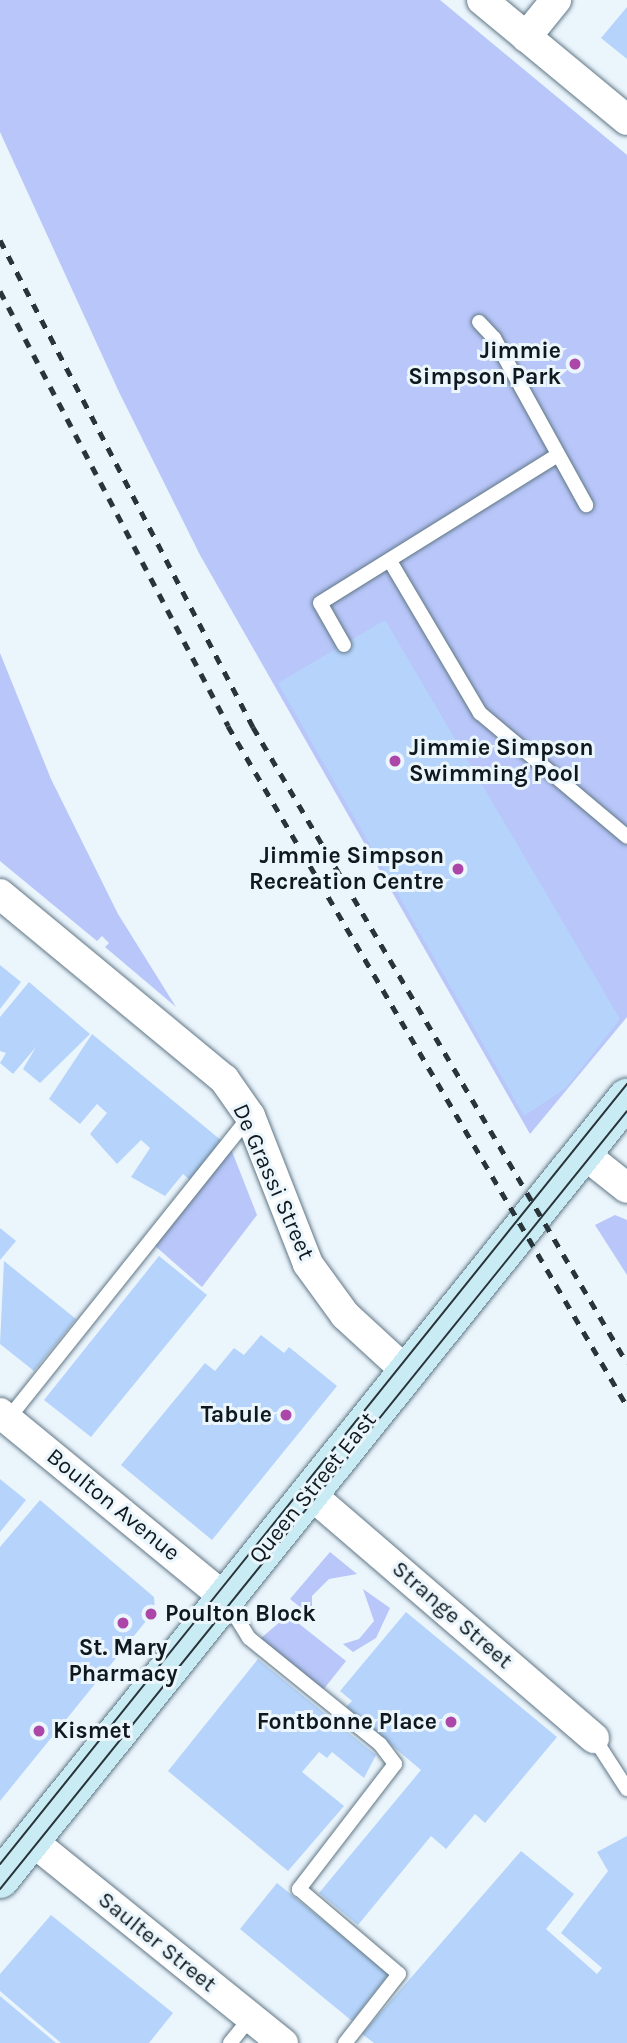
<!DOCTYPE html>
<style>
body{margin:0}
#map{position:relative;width:627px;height:2043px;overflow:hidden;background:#ebf5fc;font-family:Karla,sans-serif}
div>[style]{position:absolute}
.green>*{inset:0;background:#b8c6f9}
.building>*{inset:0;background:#b6d4fb}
.roads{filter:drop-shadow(0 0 2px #607786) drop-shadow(0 0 2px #607786)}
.service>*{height:14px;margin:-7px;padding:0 7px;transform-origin:7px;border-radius:7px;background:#fff}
.minor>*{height:30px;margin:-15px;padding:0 15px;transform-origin:15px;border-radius:15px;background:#fff}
.secondary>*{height:38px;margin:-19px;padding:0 19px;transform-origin:19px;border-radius:19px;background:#c9ebf3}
.tram>*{height:2px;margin:-1px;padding:0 1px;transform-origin:1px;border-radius:1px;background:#29333a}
.rail>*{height:5px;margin-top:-2.5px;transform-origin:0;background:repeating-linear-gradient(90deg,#29333a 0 9px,transparent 0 18px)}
.dots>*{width:19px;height:19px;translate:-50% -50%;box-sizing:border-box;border:4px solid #ebf5fc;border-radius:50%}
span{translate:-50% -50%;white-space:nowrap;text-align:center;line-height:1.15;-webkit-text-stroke:6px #ebf5fc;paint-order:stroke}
.poi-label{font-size:23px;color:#0e181e;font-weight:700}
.right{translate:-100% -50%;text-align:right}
.left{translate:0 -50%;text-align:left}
.street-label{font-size:23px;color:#0e181e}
</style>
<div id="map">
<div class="green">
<i style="clip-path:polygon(0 0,440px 0,627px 155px,627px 1017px,530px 1134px,200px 555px,119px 392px,0 132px)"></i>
<i style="clip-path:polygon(0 653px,51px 779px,118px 914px,176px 1007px,105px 947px,109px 943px,102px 936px,97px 941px,0 861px)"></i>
<i style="clip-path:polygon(231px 1149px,257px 1215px,202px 1287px,154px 1245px)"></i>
<i style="clip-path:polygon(615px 1215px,627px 1220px,627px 1275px,595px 1225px)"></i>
<i style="clip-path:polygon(330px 1552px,357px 1574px,329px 1579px,312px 1596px,312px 1611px,305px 1611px,290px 1599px)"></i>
<i style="clip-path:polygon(363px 1589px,390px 1608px,376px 1638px,353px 1652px,343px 1644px,359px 1639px,374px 1621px)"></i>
<i style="clip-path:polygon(288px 1615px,346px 1661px,323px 1690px,260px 1639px)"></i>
</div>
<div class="building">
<i style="clip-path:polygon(627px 7px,627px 59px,601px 38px)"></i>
<i style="clip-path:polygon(385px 620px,620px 1019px,566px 1088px,524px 1116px,278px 683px)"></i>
<i style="clip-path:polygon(0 965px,21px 982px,0 1009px)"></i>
<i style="clip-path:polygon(29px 982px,90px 1034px,40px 1083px,23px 1069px,36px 1047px,13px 1074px,0 1063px,6px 1053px,0 1051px,0 1017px)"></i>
<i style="clip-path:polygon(92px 1034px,222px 1141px,190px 1180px,183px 1174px,165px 1196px,131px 1177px,150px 1148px,141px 1140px,117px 1164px,90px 1134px,107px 1113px,97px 1104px,80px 1124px,49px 1099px)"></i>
<i style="clip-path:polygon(0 1228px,16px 1241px,0 1260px)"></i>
<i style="clip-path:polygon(159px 1256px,207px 1295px,91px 1437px,44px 1400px)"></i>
<i style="clip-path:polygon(4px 1261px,76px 1319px,34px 1371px,0 1344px)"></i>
<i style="clip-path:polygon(261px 1335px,284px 1353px,289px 1347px,337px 1386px,212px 1540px,121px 1465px,205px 1363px,215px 1371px,234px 1348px,244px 1355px)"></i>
<i style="clip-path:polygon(0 1479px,26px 1500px,0 1532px)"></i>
<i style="clip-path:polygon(40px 1500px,154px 1597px,155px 1610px,0 1801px,0 1547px)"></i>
<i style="clip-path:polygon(406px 1612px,557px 1737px,485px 1823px,475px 1814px,446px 1849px,431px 1836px,358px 1925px,319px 1893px,421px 1770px,346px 1707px,352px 1701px,340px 1691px)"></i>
<i style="clip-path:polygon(258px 1659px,376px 1755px,364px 1778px,332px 1752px,327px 1758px,319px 1752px,302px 1772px,344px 1806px,288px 1871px,168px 1771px)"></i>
<i style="clip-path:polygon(627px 1836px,627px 2043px,374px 2043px,362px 2034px,521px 1851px,574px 1894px,546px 1929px,597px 1974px,602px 1968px,561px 1933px,608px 1871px,597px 1852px)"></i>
<i style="clip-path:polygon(277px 1883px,389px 1974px,352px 2021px,240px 1929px)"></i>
<i style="clip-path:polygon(51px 1915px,173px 2013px,149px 2043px,61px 2043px,0 1991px,0 1974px)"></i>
<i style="clip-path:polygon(0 1996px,56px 2043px,0 2043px)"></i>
</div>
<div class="roads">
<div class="service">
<i style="left:479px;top:322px;width:22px;rotate:47deg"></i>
<i style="left:494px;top:338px;width:191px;rotate:61.1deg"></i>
<i style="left:390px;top:561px;width:177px;rotate:59.4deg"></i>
<i style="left:480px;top:713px;width:192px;rotate:40.1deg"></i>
<i style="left:344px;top:645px;width:48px;rotate:-119.7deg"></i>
<i style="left:320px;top:603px;width:280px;rotate:-31.9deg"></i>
<i style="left:8px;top:1419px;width:386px;rotate:-51.4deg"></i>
<i style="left:227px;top:1602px;width:42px;rotate:58.6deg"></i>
<i style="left:249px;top:1638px;width:169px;rotate:39deg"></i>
<i style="left:380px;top:1744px;width:25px;rotate:53deg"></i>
<i style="left:395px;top:1764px;width:158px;rotate:127.5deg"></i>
<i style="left:299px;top:1889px;width:131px;rotate:40.4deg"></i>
<i style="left:399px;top:1974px;width:88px;rotate:128deg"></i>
<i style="left:594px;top:1738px;width:61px;rotate:57.1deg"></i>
<i style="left:230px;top:2043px;width:32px;rotate:-51deg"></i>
</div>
<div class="minor">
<i style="left:482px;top:0;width:188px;rotate:39.6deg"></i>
<i style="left:526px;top:37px;width:48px;rotate:-51deg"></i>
<i style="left:0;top:894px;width:291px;rotate:39.6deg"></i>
<i style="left:224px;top:1079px;width:45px;rotate:54.9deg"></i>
<i style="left:250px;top:1116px;width:159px;rotate:68.6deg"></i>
<i style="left:308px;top:1264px;width:63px;rotate:54deg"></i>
<i style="left:345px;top:1315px;width:84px;rotate:42.6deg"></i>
<i style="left:583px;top:1153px;width:56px;rotate:38.5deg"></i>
<i style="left:0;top:1413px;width:291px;rotate:39.4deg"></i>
<i style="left:309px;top:1493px;width:376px;rotate:40.7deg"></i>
<i style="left:31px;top:1840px;width:324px;rotate:38.9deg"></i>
</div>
<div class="secondary">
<i style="left:0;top:1879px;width:1002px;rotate:-51.24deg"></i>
</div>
</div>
<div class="tram">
<i style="left:0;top:1864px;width:1001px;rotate:-51.21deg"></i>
<i style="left:0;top:1889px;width:999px;rotate:-51.13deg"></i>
</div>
<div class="rail">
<i style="left:0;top:240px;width:549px;rotate:62.55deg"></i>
<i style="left:253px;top:727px;width:738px;rotate:59.54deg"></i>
<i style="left:0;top:291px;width:491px;rotate:62.3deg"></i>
<i style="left:228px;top:726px;width:788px;rotate:59.6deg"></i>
</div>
<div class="dots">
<i style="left:575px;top:364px;background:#ad46a9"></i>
<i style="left:395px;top:761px;background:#ad46a9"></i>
<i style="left:458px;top:869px;background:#ad46a9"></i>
<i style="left:286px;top:1415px;background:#ad46a9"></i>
<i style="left:151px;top:1614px;background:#ad46a9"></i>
<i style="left:123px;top:1623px;background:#ad46a9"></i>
<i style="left:451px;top:1722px;background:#ad46a9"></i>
<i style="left:39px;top:1731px;background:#ad46a9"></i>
</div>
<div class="poi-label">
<span class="right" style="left:561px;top:364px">Jimmie<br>Simpson Park</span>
<span class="left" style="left:409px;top:761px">Jimmie Simpson<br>Swimming Pool</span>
<span class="right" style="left:444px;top:869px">Jimmie Simpson<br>Recreation Centre</span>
<span class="right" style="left:272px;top:1415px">Tabule</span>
<span class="left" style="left:165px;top:1614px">Poulton Block</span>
<span style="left:123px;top:1661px">St. Mary<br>Pharmacy</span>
<span class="right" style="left:437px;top:1722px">Fontbonne Place</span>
<span class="left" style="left:53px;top:1731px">Kismet</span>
</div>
<div class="street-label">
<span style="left:273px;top:1182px;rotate:66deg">De Grassi Street</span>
<span style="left:313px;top:1488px;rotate:-51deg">Queen Street East</span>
<span style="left:113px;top:1505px;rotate:39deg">Boulton Avenue</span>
<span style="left:452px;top:1615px;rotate:41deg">Strange Street</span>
<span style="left:157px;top:1942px;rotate:39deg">Saulter Street</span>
</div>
</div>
